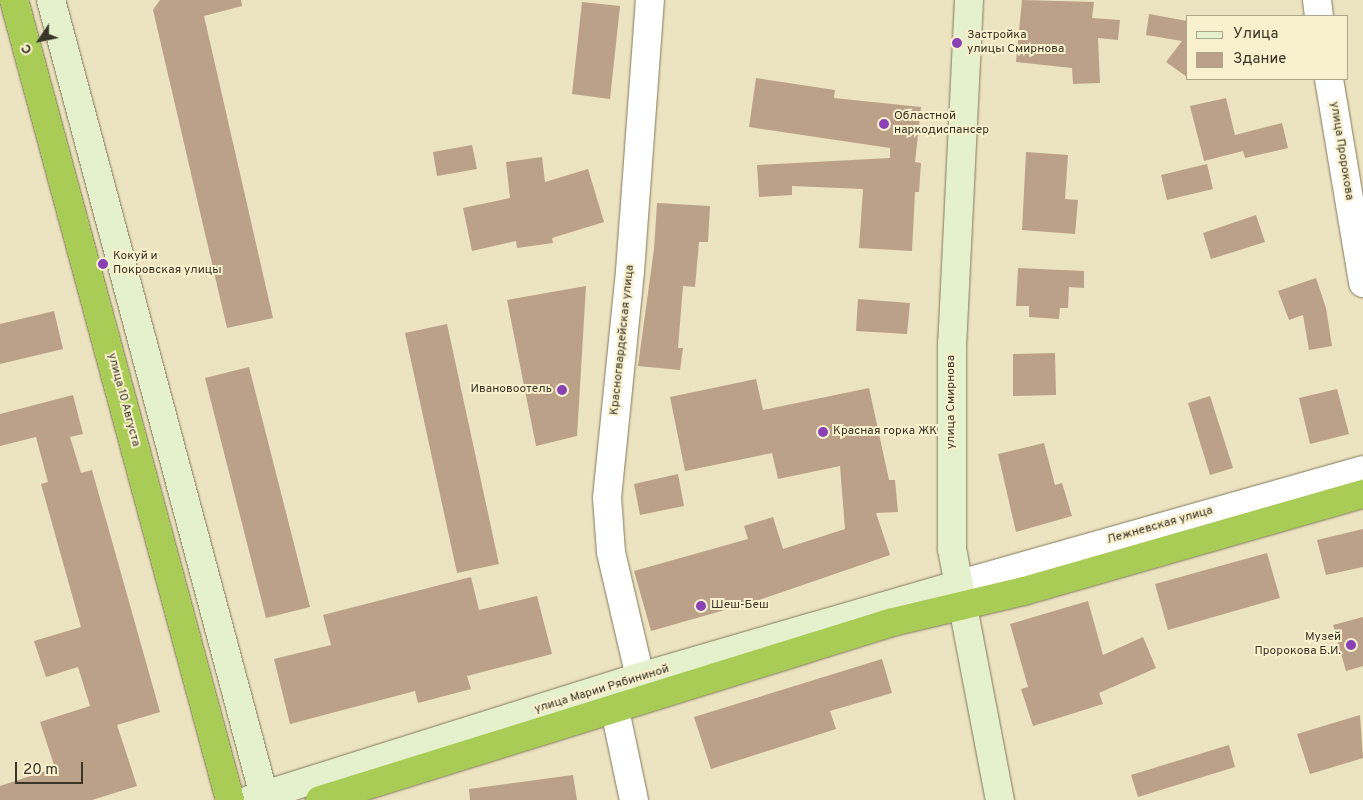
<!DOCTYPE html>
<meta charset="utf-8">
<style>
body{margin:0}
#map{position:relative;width:1363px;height:800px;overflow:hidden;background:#ece3c1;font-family:Overpass,sans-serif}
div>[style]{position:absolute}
.building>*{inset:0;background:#bba188}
.roads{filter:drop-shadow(0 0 1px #837a5b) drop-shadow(0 0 1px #837a5b)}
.street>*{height:28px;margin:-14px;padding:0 14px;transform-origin:14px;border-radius:14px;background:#fff}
.secondary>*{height:28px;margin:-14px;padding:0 14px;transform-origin:14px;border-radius:14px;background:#e5f0cc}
.highway>*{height:28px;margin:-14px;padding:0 14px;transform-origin:14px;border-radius:14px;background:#a9cc56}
.dots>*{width:14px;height:14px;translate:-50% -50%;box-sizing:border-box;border:2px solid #f9f0ce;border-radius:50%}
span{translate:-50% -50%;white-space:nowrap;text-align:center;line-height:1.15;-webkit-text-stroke:4px #f9f0ce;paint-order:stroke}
.poi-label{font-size:12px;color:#393628}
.left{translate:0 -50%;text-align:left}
.right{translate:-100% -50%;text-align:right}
.street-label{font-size:12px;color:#393628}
.legend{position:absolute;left:1186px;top:15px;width:162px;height:65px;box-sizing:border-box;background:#f9f0ce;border:1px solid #aca68c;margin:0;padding:6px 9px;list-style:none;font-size:15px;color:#393628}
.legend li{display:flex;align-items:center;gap:10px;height:25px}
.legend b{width:25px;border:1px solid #aca68c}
.north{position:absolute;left:15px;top:15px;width:50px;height:50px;-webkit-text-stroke:4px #f9f0ce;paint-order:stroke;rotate:236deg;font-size:14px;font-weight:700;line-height:20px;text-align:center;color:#393628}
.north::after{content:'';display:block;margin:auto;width:18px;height:22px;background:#393628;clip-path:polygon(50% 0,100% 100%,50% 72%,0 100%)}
.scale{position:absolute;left:15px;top:762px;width:68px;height:22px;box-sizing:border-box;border:2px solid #393628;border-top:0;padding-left:6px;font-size:15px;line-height:18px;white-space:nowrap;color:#393628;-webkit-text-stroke:4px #f9f0ce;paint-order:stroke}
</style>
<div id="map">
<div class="building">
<i style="clip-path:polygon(160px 0,241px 0,242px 6px,204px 16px,273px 318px,227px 328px,153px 10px)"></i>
<i style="clip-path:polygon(1022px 0,1094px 2px,1092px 18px,1120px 20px,1118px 40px,1098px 38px,1100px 83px,1073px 84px,1072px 68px,1016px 62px)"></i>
<i style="clip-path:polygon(582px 2px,620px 6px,610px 99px,572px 94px)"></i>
<i style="clip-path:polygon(1149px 14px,1187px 21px,1187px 77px,1166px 62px,1182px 41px,1146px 35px)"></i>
<i style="clip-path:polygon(756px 78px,835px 90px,834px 98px,921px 107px,915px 162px,921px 163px,919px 192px,915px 192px,912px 251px,859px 248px,863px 189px,792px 186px,792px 195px,759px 197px,757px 165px,890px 158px,890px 148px,749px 127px)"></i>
<i style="clip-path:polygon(1226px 98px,1235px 135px,1282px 123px,1288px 148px,1245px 158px,1243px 151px,1204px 161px,1190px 106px)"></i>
<i style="clip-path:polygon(472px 145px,477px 169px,437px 176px,433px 152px)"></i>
<i style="clip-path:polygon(1026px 152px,1068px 155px,1065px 199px,1078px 200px,1075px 234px,1022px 230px)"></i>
<i style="clip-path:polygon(542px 157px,545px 182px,588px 169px,604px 222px,552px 238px,553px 243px,517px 248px,516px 241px,472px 251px,463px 208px,510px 198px,506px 162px)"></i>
<i style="clip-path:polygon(1207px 164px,1213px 189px,1167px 200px,1161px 175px)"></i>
<i style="clip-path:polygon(657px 203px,710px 206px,708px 242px,699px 242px,695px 287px,683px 286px,678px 348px,683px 348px,680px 370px,638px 366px,654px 249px)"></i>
<i style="clip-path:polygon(1256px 215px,1265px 242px,1211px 259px,1203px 233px)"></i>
<i style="clip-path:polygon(1018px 268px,1084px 271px,1084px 288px,1069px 287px,1068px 308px,1060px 308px,1059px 319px,1029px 317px,1029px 306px,1016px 306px)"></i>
<i style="clip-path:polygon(1316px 278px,1326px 308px,1332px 346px,1309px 350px,1303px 315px,1289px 320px,1278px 291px)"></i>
<i style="clip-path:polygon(586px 286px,577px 436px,536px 446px,507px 300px)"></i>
<i style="clip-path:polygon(858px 299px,910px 303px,907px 334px,856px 331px)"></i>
<i style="clip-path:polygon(54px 311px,63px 349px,0 364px,0 324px)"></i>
<i style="clip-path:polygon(447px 324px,499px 564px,457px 573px,405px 333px)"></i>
<i style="clip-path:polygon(1055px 353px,1056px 395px,1013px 396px,1013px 354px)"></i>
<i style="clip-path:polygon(249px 367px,310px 607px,266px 618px,205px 378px)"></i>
<i style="clip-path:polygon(756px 379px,763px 410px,869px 388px,889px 480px,895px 480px,898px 512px,876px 513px,890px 555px,753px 602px,651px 631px,634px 571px,748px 539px,744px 526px,773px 517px,783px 549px,845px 529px,840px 466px,778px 479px,772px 453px,685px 471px,670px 397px)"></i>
<i style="clip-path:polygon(1337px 389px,1349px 434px,1310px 444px,1299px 398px)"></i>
<i style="clip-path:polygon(73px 395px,83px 434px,70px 437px,81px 473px,92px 470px,160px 712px,117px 725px,137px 786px,92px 800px,0 800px,0 786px,55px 768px,40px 722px,90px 706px,78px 667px,46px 677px,34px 641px,81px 627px,41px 484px,48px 482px,36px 437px,0 446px,0 414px)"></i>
<i style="clip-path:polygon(1210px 396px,1233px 468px,1210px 475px,1188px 403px)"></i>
<i style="clip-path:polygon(1044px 443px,1055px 485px,1062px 483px,1072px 516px,1016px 532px,998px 454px)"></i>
<i style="clip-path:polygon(678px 474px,684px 506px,640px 515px,634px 484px)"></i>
<i style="clip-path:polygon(1363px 529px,1363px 567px,1326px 575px,1317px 540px)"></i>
<i style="clip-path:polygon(1267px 553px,1280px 598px,1168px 630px,1155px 584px)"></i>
<i style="clip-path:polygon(471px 577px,479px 610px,537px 596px,552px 654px,467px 676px,471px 689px,418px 703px,415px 691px,290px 724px,274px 659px,331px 645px,323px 615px)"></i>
<i style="clip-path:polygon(1088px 601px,1103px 655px,1143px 637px,1156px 668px,1099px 693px,1103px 704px,1033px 726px,1021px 689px,1028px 687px,1010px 624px)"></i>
<i style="clip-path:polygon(1363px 617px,1363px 666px,1346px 671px,1333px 625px)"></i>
<i style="clip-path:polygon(882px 659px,892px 693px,830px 711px,836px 729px,711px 769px,694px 717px)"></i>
<i style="clip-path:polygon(1360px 715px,1363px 758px,1310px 774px,1297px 734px)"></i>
<i style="clip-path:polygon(1229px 745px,1235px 767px,1138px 797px,1131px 775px)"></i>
<i style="clip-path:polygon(573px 775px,577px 800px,470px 800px,469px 789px)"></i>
</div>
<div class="roads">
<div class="street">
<i style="left:1317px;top:0;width:16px;rotate:83deg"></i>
<i style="left:1329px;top:79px;width:207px;rotate:80.5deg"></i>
<i style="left:957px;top:585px;width:422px;rotate:-15.8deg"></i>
<i style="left:640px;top:677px;width:128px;rotate:-103.1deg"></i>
<i style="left:611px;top:552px;width:54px;rotate:-94.2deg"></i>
<i style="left:607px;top:498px;width:228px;rotate:-84.2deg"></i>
<i style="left:630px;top:271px;width:272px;rotate:-85.8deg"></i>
<i style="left:615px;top:710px;width:92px;rotate:78.1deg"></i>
</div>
<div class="secondary">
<i style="left:51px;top:0;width:828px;rotate:75.02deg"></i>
<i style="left:969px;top:0;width:343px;rotate:92.8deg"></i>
<i style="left:952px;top:343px;width:206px;rotate:90deg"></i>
<i style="left:952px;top:549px;width:256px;rotate:79.2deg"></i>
<i style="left:249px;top:800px;width:410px;rotate:-17.5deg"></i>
<i style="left:640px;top:677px;width:330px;rotate:-16.2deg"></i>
</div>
<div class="highway">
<i style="left:14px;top:0;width:829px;rotate:74.89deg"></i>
<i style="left:320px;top:800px;width:600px;rotate:-17.26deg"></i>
<i style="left:893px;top:622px;width:135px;rotate:-13.3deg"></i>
<i style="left:1024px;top:591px;width:353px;rotate:-16deg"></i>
</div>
</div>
<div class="dots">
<i style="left:957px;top:43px;background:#8941b3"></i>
<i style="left:884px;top:124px;background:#8941b3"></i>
<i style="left:103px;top:264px;background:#8941b3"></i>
<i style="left:562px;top:390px;background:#8941b3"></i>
<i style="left:823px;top:432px;background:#8941b3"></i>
<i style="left:701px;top:606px;background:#8941b3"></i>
<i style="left:1351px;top:645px;background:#8941b3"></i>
</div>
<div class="poi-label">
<span class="left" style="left:967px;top:43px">Застройка<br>улицы Смирнова</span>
<span class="left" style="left:894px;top:124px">Областной<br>наркодиспансер</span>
<span class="left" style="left:113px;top:264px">Кокуй и<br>Покровская улицы</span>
<span class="right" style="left:552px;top:390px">Ивановоотель</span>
<span class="left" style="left:833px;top:432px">Красная горка ЖК</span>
<span class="left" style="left:711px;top:606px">Шеш-Беш</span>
<span class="right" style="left:1341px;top:645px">Музей<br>Пророкова Б.И.</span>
</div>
<div class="street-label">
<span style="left:1341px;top:151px;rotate:81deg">улица Пророкова</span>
<span style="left:623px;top:340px;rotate:-84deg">Красногвардейская улица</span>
<span style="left:123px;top:400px;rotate:75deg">улица 10 Августа</span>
<span style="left:952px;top:402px;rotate:-90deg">улица Смирнова</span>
<span style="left:1160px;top:526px;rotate:-16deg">Лежневская улица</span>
<span style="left:602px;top:690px;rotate:-17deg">улица Марии Рябининой</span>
</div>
<ul class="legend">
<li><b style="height:6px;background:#e5f0cc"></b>Улица</li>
<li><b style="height:14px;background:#bba188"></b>Здание</li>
</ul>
<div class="north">С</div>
<div class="scale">20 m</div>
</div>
